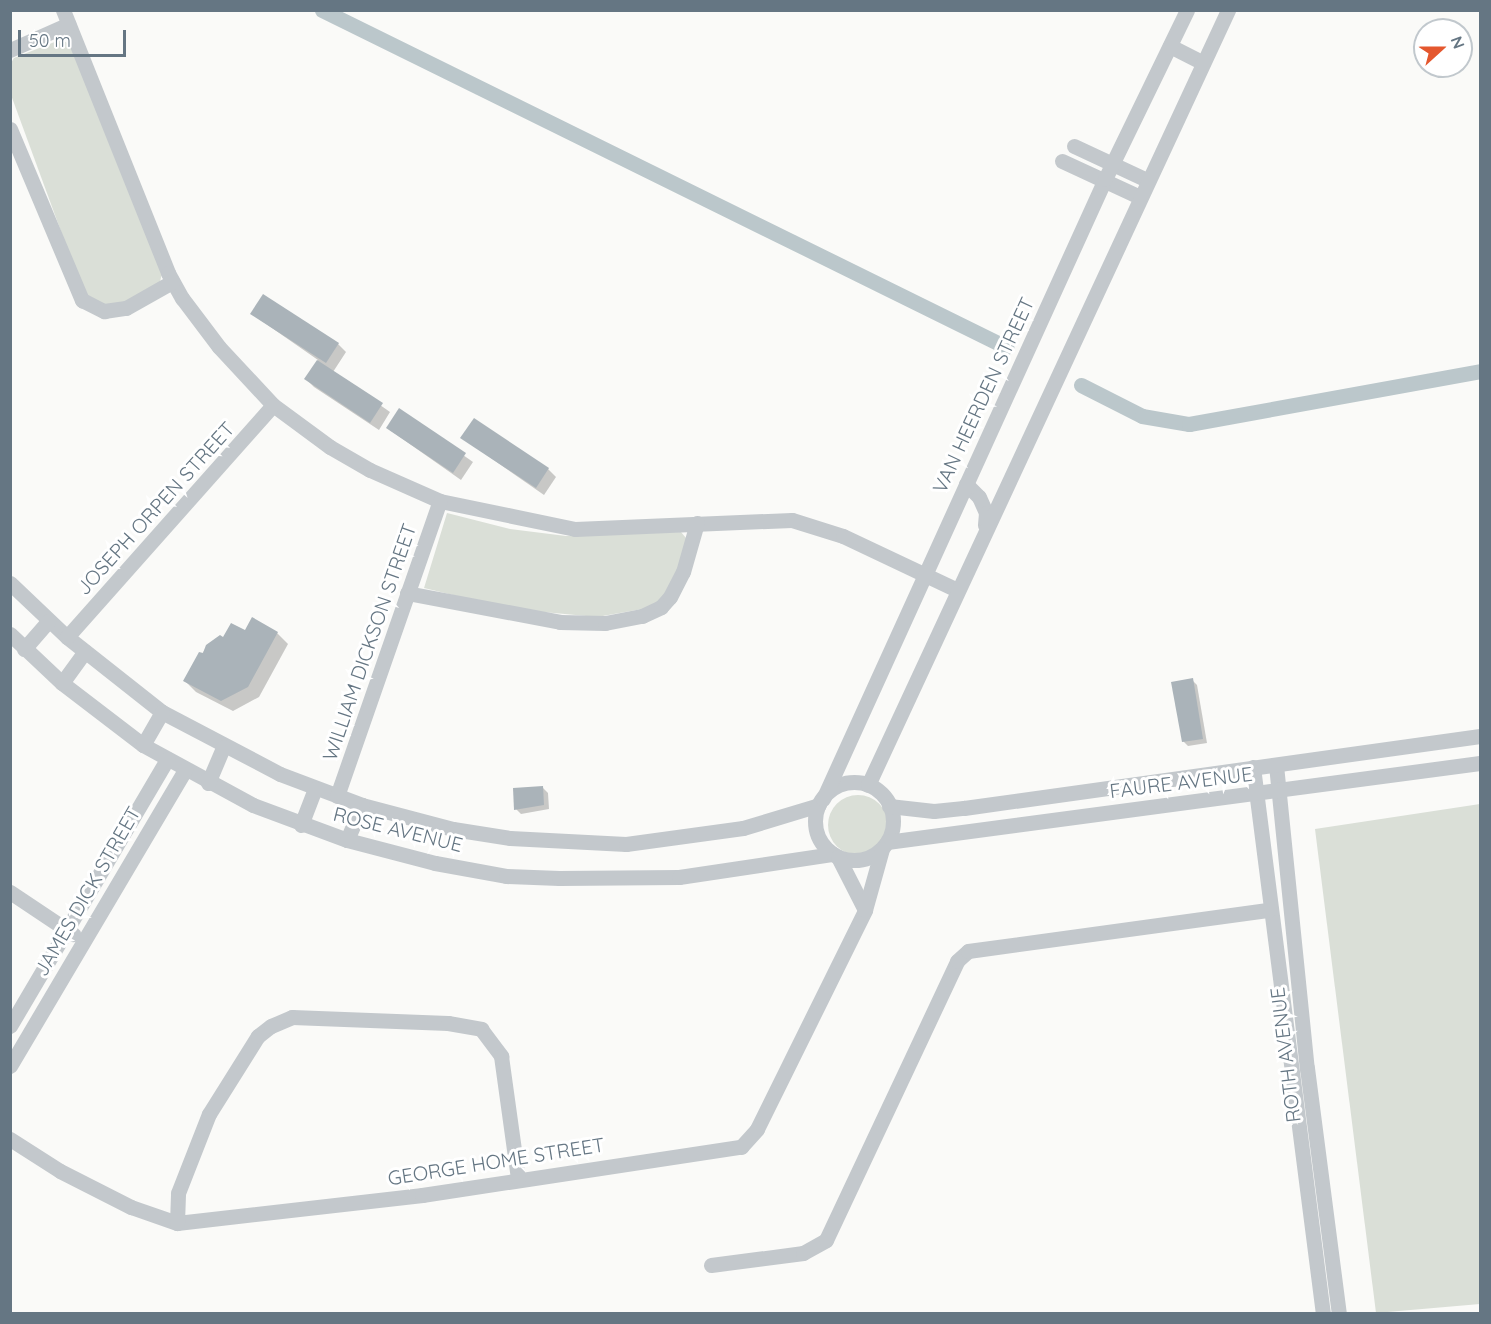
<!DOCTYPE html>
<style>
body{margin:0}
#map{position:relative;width:1491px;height:1324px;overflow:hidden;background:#fafaf8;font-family:Quicksand,sans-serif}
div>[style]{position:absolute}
.green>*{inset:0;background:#dadfd7}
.round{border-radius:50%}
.shadow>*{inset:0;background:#0003}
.canal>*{height:15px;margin:-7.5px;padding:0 7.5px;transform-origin:7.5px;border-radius:7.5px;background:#bbc7cb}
.building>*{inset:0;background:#aab3b9}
.minor>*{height:15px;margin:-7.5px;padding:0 7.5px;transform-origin:7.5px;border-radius:7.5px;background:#c3c8cc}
.minor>.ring{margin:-7.5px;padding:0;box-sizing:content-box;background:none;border:15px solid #c3c8cc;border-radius:50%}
span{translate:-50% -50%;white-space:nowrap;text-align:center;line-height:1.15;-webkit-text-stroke:6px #fff;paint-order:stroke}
.street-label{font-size:20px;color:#657683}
.frame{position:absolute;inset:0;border:12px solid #657683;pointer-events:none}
.north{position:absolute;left:1413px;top:18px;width:60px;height:60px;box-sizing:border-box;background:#fff;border:2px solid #c1c8cd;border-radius:50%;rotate:69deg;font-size:16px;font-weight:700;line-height:24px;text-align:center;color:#657683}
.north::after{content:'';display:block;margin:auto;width:21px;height:27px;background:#e4572e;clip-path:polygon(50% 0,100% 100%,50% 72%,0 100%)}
.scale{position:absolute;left:18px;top:30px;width:108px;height:27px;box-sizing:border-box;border:3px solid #657683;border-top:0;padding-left:8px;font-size:18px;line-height:21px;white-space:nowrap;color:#657683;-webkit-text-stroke:4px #fff;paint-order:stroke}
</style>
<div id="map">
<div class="green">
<i style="clip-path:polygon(57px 41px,66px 42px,73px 51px,162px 273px,160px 282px,124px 306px,98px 304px,84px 294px,11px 95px,11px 63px,14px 58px)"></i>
<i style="clip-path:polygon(447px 513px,510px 529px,566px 536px,681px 532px,686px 538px,687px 551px,659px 606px,597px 617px,511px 609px,424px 588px)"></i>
<i class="round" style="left:828px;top:795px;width:60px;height:60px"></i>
<i style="clip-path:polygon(1480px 804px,1480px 1304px,1376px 1313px,1315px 829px)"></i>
</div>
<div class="shadow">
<i style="clip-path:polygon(252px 314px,338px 344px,346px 352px,333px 372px,390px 412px,379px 430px,314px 387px,306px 379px,318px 360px)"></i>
<i style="clip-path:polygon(399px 410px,473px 462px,461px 480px,387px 428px)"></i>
<i style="clip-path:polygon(462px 438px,548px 469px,556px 477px,544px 495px)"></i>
<i style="clip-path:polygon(277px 633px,288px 644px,259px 697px,233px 711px,196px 692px,185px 681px,207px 646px,223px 639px)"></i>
<i style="clip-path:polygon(1192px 680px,1197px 685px,1207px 743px,1188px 746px,1183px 741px)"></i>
<i style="clip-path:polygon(543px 788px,548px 793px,549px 809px,521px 814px,516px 809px)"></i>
</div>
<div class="canal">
<i style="left:322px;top:10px;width:763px;rotate:26.23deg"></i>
<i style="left:1081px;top:385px;width:68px;rotate:26.9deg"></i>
<i style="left:1142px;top:416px;width:48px;rotate:9.7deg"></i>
<i style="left:1189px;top:424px;width:296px;rotate:-10.3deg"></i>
</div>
<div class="building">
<i style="clip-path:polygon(263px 294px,339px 343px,326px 363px,250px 314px)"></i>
<i style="clip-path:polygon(317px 360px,383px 403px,370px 423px,304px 379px)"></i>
<i style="clip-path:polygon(399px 408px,466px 453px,453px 473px,386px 428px)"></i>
<i style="clip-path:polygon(474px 418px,549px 468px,536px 488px,460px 438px)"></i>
<i style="clip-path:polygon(252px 617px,278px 632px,248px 687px,221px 701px,183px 681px,199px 652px,203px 653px,206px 645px,220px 635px,223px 637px,231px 623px,245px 630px)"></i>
<i style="clip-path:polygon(1193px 678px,1203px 739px,1182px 742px,1171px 682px)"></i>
<i style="clip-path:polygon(543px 786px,544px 805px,514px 810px,513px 788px)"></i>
</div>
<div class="minor">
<i style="left:63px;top:10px;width:283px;rotate:68.2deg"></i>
<i style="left:168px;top:273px;width:29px;rotate:61deg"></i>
<i style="left:182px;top:298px;width:61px;rotate:52.9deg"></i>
<i style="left:219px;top:347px;width:79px;rotate:47deg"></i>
<i style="left:273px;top:405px;width:71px;rotate:36.4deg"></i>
<i style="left:330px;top:447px;width:46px;rotate:29.9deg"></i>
<i style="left:370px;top:470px;width:77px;rotate:23.9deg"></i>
<i style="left:440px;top:501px;width:138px;rotate:11.7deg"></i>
<i style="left:575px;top:529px;width:217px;rotate:-2.4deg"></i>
<i style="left:792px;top:520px;width:53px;rotate:17.4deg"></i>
<i style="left:843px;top:536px;width:126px;rotate:25.3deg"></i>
<i style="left:1170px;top:46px;width:37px;rotate:27deg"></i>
<i style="left:10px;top:50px;width:64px;rotate:-23.8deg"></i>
<i style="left:10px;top:129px;width:186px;rotate:67.2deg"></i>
<i style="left:82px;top:300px;width:25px;rotate:27deg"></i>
<i style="left:104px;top:311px;width:22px;rotate:-8deg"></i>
<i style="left:126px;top:308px;width:53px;rotate:-29.5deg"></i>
<i style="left:1074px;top:146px;width:81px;rotate:25deg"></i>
<i style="left:1062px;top:161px;width:86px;rotate:24.8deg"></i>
<i style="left:966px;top:484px;width:18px;rotate:45deg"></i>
<i style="left:979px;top:497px;width:17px;rotate:66deg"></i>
<i style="left:986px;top:513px;width:12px;rotate:95deg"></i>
<i style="left:10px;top:583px;width:79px;rotate:43.5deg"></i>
<i style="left:67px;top:637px;width:121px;rotate:38.3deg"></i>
<i style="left:162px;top:712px;width:133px;rotate:27.7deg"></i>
<i style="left:280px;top:774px;width:88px;rotate:20.7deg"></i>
<i style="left:362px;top:805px;width:94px;rotate:14.8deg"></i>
<i style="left:453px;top:829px;width:58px;rotate:9deg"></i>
<i style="left:510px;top:838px;width:116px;rotate:3deg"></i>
<i style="left:626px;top:844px;width:118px;rotate:-7.8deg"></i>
<i style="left:743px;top:828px;width:79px;rotate:-16.8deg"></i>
<i style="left:407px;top:593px;width:156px;rotate:10.7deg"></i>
<i style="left:560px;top:622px;width:45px;rotate:1.3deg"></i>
<i style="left:605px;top:623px;width:38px;rotate:-11deg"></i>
<i style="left:642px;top:616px;width:21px;rotate:-25deg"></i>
<i style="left:661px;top:607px;width:13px;rotate:-48deg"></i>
<i style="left:670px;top:597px;width:28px;rotate:-63deg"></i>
<i style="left:683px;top:572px;width:51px;rotate:-74.1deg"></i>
<i style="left:10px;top:634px;width:71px;rotate:43.3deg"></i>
<i style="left:62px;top:683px;width:102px;rotate:37.4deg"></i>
<i style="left:143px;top:745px;width:125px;rotate:28.6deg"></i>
<i style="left:253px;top:805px;width:100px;rotate:20.4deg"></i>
<i style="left:347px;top:840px;width:91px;rotate:14.6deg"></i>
<i style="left:435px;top:863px;width:72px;rotate:10.4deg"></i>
<i style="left:506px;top:876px;width:53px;rotate:2.2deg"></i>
<i style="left:559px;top:878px;width:120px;rotate:-0.5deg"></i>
<i style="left:679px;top:877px;width:156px;rotate:-8.5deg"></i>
<i style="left:67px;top:637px;width:310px;rotate:-48.4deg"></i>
<i style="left:24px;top:649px;width:37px;rotate:-49deg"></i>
<i style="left:62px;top:683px;width:39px;rotate:-54deg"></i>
<i style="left:143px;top:745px;width:38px;rotate:-60deg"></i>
<i style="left:1276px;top:765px;width:305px;rotate:84.2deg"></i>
<i style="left:1307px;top:1068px;width:248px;rotate:82.6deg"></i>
<i style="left:1253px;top:767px;width:551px;rotate:82.71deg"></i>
<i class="ring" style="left:815px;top:782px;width:63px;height:63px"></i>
<i style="left:208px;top:783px;width:39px;rotate:-67deg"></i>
<i style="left:868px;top:785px;width:855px;rotate:-65.08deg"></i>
<i style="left:337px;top:796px;width:312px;rotate:-70.8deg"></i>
<i style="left:823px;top:799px;width:681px;rotate:-65.54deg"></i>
<i style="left:1105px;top:179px;width:188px;rotate:-64.1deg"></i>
<i style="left:889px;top:806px;width:45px;rotate:6.3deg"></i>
<i style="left:934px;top:811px;width:30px;rotate:-6deg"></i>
<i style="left:964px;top:808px;width:521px;rotate:-7.94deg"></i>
<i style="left:301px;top:825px;width:39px;rotate:-69deg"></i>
<i style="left:347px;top:840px;width:38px;rotate:-67deg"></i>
<i style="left:887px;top:842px;width:598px;rotate:-7.59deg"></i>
<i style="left:838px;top:857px;width:59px;rotate:63deg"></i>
<i style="left:10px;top:892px;width:76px;rotate:33.7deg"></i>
<i style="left:10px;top:1026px;width:310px;rotate:-59.5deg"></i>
<i style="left:10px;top:1066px;width:344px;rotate:-59.4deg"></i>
<i style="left:10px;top:1139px;width:59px;rotate:32.6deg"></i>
<i style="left:60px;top:1171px;width:80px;rotate:26.9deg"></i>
<i style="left:131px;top:1207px;width:49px;rotate:19.2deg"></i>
<i style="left:177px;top:1223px;width:247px;rotate:-6.5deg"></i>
<i style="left:422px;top:1195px;width:323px;rotate:-8.6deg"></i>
<i style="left:741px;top:1147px;width:24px;rotate:-48deg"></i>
<i style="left:757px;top:1129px;width:244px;rotate:-63.7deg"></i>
<i style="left:865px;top:910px;width:63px;rotate:-74.4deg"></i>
<i style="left:177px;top:1223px;width:30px;rotate:-88deg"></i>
<i style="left:178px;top:1193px;width:85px;rotate:-68.6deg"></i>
<i style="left:209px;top:1114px;width:92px;rotate:-57.9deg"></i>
<i style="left:258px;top:1036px;width:16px;rotate:-38deg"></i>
<i style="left:271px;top:1026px;width:23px;rotate:-23deg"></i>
<i style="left:292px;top:1017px;width:156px;rotate:2.2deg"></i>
<i style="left:448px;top:1023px;width:34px;rotate:10deg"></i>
<i style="left:481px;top:1029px;width:34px;rotate:53deg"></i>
<i style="left:501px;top:1056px;width:124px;rotate:82.1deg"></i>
<i style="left:711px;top:1265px;width:93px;rotate:-7.4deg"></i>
<i style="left:803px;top:1253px;width:26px;rotate:-29deg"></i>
<i style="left:826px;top:1240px;width:308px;rotate:-64.8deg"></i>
<i style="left:957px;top:961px;width:15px;rotate:-42deg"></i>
<i style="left:968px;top:951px;width:304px;rotate:-7.8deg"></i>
</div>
<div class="street-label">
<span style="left:983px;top:395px;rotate:-65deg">VAN HEERDEN STREET</span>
<span style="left:155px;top:508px;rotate:-48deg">JOSEPH ORPEN STREET</span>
<span style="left:369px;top:642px;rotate:-71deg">WILLIAM DICKSON STREET</span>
<span style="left:1181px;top:782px;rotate:-7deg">FAURE AVENUE</span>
<span style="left:398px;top:829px;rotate:14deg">ROSE AVENUE</span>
<span style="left:87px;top:891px;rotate:-60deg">JAMES DICK STREET</span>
<span style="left:1285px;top:1055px;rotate:-97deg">ROTH AVENUE</span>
<span style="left:496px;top:1161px;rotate:-9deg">GEORGE HOME STREET</span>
</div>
<div class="frame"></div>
<div class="north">N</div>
<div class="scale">50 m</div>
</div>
